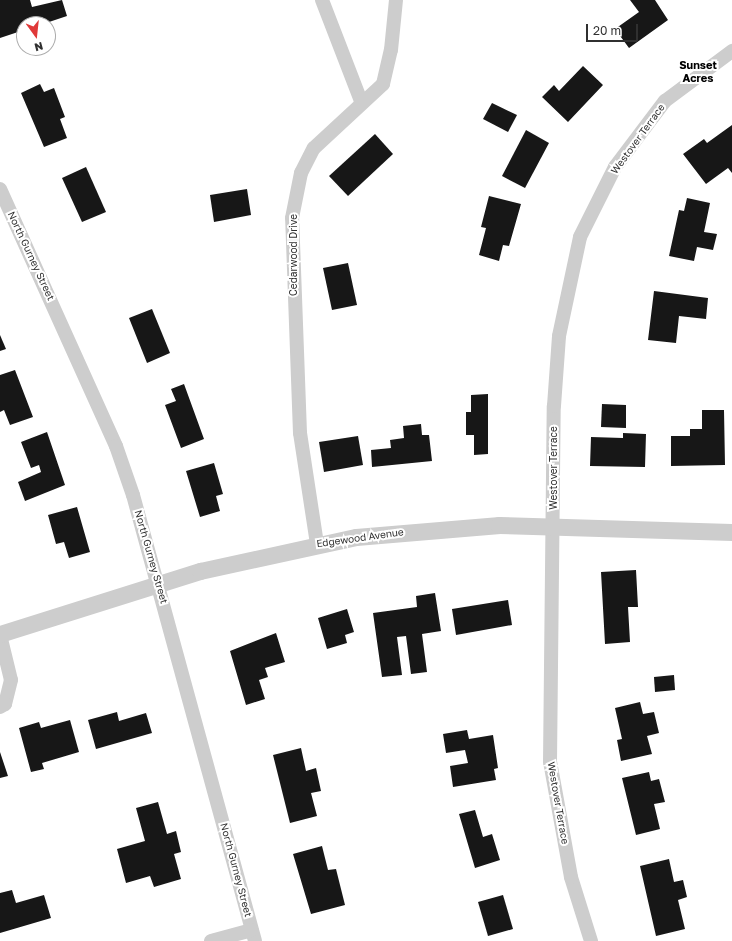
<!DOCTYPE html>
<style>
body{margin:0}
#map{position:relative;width:732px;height:941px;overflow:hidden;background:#fff;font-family:"Golos Text",sans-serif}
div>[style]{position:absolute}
.building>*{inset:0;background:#171717}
.minor>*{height:14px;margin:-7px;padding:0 7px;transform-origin:7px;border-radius:7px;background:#cdcdcd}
.tertiary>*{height:17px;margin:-8.5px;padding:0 8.5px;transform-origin:8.5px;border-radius:8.5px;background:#cdcdcd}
span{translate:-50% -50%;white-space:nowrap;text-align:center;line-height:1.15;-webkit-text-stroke:4px #fff;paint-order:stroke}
.street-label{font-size:10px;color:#303030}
.neighbourhood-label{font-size:11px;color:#000;font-weight:700}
.north{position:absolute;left:16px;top:16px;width:40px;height:40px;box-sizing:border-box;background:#fff;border:1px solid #acacac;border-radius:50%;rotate:165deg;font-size:11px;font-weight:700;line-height:16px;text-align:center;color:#303030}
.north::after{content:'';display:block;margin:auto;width:14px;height:18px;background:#e03939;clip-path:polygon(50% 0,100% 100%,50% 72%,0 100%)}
.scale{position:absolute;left:586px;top:24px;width:52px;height:18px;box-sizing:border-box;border:2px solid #303030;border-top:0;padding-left:5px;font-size:12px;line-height:14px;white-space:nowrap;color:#303030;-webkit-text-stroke:3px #fff;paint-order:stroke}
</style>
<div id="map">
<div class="building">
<i style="clip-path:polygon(0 0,30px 0,32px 7px,62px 0,67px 16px,43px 24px,24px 24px,24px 30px,0 38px)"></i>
<i style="clip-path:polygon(630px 0,655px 0,668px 20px,629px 48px,615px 29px,639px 12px)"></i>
<i style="clip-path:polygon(583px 66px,603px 85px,568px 122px,542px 97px,554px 85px,559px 91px)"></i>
<i style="clip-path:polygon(40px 84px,44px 92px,54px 88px,65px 117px,60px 119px,67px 138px,44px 147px,21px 93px)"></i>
<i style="clip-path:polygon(492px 103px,517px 115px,508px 132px,483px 119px)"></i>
<i style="clip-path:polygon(732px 125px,732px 173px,728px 168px,706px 184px,683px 154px,704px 139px,707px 143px)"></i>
<i style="clip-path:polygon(526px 130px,549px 143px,525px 188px,502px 176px)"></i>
<i style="clip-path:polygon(375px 134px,393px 154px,348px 196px,329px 176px)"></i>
<i style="clip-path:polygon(86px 167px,106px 212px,82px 222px,62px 178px)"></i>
<i style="clip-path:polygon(247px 189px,251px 215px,214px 222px,210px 195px)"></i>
<i style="clip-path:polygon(489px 196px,521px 204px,509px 246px,503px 245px,499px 261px,479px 255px,486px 228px,481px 227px)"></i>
<i style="clip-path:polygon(687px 198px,710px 203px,704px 232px,717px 234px,713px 250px,697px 247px,694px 261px,669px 256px,679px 210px,684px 211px)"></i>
<i style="clip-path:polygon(348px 263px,357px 305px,332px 310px,323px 268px)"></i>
<i style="clip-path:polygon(654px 291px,708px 298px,706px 319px,679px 316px,676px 343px,648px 340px)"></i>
<i style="clip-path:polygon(152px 309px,170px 353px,147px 363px,129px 318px)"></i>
<i style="clip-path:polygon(0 335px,6px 349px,0 351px)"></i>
<i style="clip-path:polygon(15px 370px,33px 417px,10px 425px,4px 410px,0 412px,0 375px)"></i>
<i style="clip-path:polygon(184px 384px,204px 439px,181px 448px,165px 405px,176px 401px,171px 389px)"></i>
<i style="clip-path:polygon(488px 394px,488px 454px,474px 455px,474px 435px,466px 435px,466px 412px,471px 412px,471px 395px)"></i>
<i style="clip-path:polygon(602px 404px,626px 405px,626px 428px,601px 427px)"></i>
<i style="clip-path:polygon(702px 410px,724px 410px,725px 465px,671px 466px,671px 436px,690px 436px,690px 429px,702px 429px)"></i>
<i style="clip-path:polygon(421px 424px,422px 435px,429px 435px,432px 461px,372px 467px,371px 450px,391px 448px,390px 440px,404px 438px,403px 426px)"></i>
<i style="clip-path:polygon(47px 432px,65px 485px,25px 501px,18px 482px,41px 472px,39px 465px,31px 468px,21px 442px)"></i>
<i style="clip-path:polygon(623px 433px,646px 434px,645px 467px,590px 466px,591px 437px,623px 438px)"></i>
<i style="clip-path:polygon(358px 436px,363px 465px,324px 472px,319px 442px)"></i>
<i style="clip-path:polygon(214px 463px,223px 494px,216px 496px,220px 511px,200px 517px,186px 471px)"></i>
<i style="clip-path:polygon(77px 507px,90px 552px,69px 558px,64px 542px,56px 544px,48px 515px)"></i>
<i style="clip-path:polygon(636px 570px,638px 607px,628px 607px,630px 642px,605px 644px,601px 572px)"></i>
<i style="clip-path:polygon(435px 593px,441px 631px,422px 634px,427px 672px,411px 674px,406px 636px,397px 637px,402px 675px,382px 677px,373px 613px,417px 607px,416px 596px)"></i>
<i style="clip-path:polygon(508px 600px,512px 625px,456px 635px,452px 609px)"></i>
<i style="clip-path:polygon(347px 609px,354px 632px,345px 635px,347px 643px,327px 649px,318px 618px)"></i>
<i style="clip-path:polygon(276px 633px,285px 662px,265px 668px,268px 677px,259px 680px,265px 699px,246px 705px,230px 651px)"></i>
<i style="clip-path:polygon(674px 675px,675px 690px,655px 692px,654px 677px)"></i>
<i style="clip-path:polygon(640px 702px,643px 714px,654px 712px,659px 733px,647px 736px,652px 754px,621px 761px,617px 740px,622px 739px,615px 708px)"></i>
<i style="clip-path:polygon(117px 712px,119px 721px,146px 713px,152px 733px,96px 749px,88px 720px)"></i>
<i style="clip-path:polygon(70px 720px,79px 752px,42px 763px,44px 769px,31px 772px,19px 728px,39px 722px,41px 728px)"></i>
<i style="clip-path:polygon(467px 730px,469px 739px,493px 735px,498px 768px,494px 769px,496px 780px,453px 787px,450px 766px,468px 763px,465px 750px,446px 753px,443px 734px)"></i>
<i style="clip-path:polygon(301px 748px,306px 771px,316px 768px,321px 791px,311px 793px,317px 816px,290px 823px,273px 755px)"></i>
<i style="clip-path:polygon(0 752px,8px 776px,0 778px)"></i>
<i style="clip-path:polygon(649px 772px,651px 781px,659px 779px,665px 802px,654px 804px,660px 829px,636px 835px,622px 778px)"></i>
<i style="clip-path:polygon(158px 802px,167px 834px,176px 831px,181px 852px,174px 854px,181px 879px,154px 887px,150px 876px,126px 883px,117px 849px,145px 841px,136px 808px)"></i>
<i style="clip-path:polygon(475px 810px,483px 837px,492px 834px,500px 860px,475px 868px,459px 814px)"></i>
<i style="clip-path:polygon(322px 846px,328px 870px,336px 869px,345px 905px,311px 914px,293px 854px)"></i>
<i style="clip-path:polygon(669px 859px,674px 882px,683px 880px,687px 897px,678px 900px,685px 929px,656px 936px,640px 866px)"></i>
<i style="clip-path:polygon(12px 890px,16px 903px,44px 895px,51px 918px,0 933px,0 893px)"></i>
<i style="clip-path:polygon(503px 895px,513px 929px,488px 936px,478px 902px)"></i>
</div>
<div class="minor">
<i style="left:322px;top:0;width:108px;rotate:68.9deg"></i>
<i style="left:0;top:189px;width:282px;rotate:65.7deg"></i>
<i style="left:116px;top:446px;width:52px;rotate:70.9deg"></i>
<i style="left:133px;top:495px;width:462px;rotate:74.7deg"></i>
<i style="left:317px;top:544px;width:112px;rotate:-98.7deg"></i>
<i style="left:300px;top:433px;width:215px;rotate:-92.1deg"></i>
<i style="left:292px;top:218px;width:46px;rotate:-78.7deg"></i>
<i style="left:301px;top:173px;width:28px;rotate:-63deg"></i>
<i style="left:314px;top:148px;width:94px;rotate:-42.8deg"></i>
<i style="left:383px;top:84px;width:35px;rotate:-77deg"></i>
<i style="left:391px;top:50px;width:50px;rotate:-84.3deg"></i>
<i style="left:0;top:635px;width:46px;rotate:76.3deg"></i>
<i style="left:11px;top:680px;width:25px;rotate:104deg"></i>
<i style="left:5px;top:704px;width:6px;rotate:149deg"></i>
<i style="left:211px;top:941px;width:42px;rotate:-15deg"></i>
<i style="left:591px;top:941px;width:67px;rotate:-107.4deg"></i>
<i style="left:571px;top:877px;width:117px;rotate:-100.3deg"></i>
<i style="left:550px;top:762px;width:356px;rotate:-89.4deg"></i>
<i style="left:554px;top:406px;width:70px;rotate:-85.9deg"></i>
<i style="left:559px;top:336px;width:101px;rotate:-78deg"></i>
<i style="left:580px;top:237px;width:78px;rotate:-63.4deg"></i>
<i style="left:615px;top:167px;width:83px;rotate:-52.9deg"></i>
<i style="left:665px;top:101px;width:84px;rotate:-36.7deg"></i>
</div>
<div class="tertiary">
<i style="left:0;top:634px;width:210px;rotate:-17.5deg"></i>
<i style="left:200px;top:571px;width:160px;rotate:-12.3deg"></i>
<i style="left:356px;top:537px;width:144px;rotate:-4.8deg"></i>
<i style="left:499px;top:525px;width:233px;rotate:1.7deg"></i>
</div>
<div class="street-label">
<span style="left:638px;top:139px;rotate:-54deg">Westover Terrace</span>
<span style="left:294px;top:255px;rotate:-90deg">Cedarwood Drive</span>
<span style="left:31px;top:256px;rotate:65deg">North Gurney Street</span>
<span style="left:554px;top:468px;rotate:-90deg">Westover Terrace</span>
<span style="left:360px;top:538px;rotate:-8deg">Edgewood Avenue</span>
<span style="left:151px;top:557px;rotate:74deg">North Gurney Street</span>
<span style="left:558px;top:803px;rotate:80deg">Westover Terrace</span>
<span style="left:236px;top:870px;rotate:75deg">North Gurney Street</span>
</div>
<div class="neighbourhood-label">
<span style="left:698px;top:72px">Sunset<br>Acres</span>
</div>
<div class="north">N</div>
<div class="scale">20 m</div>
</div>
